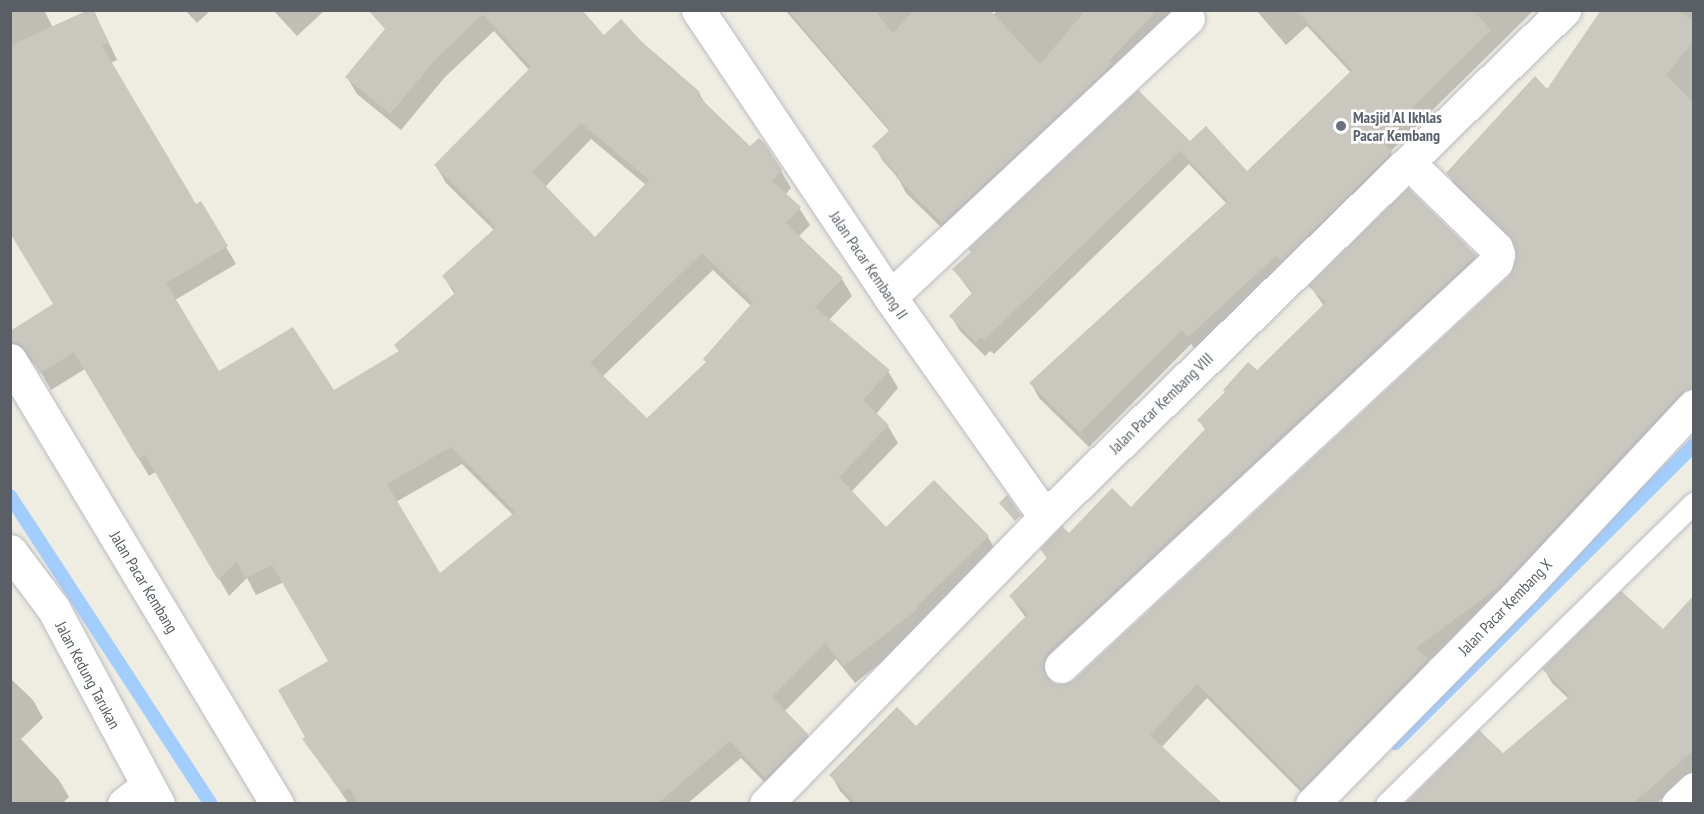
<!DOCTYPE html>
<style>
body{margin:0}
#map{position:relative;width:1704px;height:814px;overflow:hidden;background:#efede2;font-family:"PT Sans Narrow",sans-serif}
div>[style]{position:absolute}
.shadow>*{inset:0;background:#0003}
.stream>*{height:14px;margin:-7px;padding:0 7px;transform-origin:7px;border-radius:7px;background:#a2cdff}
.building>*{inset:0;background:#cac7bf}
.roads{filter:drop-shadow(0 0 2px #babcc3) drop-shadow(0 0 2px #babcc3)}
.service>*{height:21px;margin:-10.5px;padding:0 10.5px;transform-origin:10.5px;border-radius:10.5px;background:#fff}
.minor>*{height:33px;margin:-16.5px;padding:0 16.5px;transform-origin:16.5px;border-radius:16.5px;background:#fff}
.secondary>*{height:33px;margin:-16.5px;padding:0 16.5px;transform-origin:16.5px;border-radius:16.5px;background:#fff}
.dots>*{width:16px;height:16px;translate:-50% -50%;box-sizing:border-box;border:3px solid #fff;border-radius:50%}
span{translate:-50% -50%;white-space:nowrap;text-align:center;line-height:1.15;-webkit-text-stroke:5px #fff;paint-order:stroke}
.worship-label{font-size:16px;color:#5b616d;font-weight:700}
.left{translate:0 -50%;text-align:left}
.street-label{font-size:16px;color:#5a5e65}
.frame{position:absolute;inset:0;border:12px solid #5a5e65;pointer-events:none}
</style>
<div id="map">
<div class="shadow">
<i style="clip-path:polygon(evenodd,10px 10px,44px 10px,53px 28px,92px 10px,102px 28px,117px 60px,111px 63px,196px 206px,200px 203px,236px 264px,175px 300px,218px 374px,334px 392px,400px 353px,395px 345px,455px 295px,444px 277px,495px 231px,446px 183px,436px 166px,530px 71px,494px 31px,445px 77px,401px 130px,357px 94px,347px 77px,386px 30px,398px 10px,580px 10px,603px 37px,640px 42px,699px 93px,706px 105px,750px 148px,781px 171px,791px 188px,785px 195px,799px 208px,810px 225px,798px 237px,842px 279px,852px 296px,828px 321px,888px 371px,898px 388px,876px 414px,888px 426px,898px 443px,851px 492px,886px 529px,988px 537px,998px 555px,926px 627px,855px 683px,836px 659px,784px 712px,807px 734px,817px 752px,776px 794px,741px 758px,687px 804px,349px 804px,304px 739px,330px 661px,284px 582px,256px 595px,247px 578px,229px 596px,157px 471px,149px 476px,85px 369px,51px 390px,38px 367px,30px 361px,19px 359px,10px 345px,10px 333px,55px 305px,10px 231px,10px 10px,591px 139px,646px 185px,595px 239px,545px 187px,591px 139px,10px 10px,713px 270px,751px 306px,707px 363px,647px 420px,602px 377px,713px 270px,10px 10px,462px 464px,513px 515px,439px 576px,396px 502px,462px 464px)"></i>
<i style="clip-path:polygon(185px 10px,211px 10px,197px 23px)"></i>
<i style="clip-path:polygon(273px 10px,325px 10px,297px 36px)"></i>
<i style="clip-path:polygon(785px 10px,975px 10px,987px 21px,998px 10px,1180px 10px,951px 237px,906px 193px,898px 178px,883px 161px,874px 146px,890px 132px)"></i>
<i style="clip-path:polygon(1256px 10px,1534px 10px,1390px 152px,1399px 168px,1197px 351px,1191px 344px,1089px 447px,1039px 398px,1031px 383px,1227px 204px,1189px 164px,994px 354px,990px 351px,985px 356px,960px 331px,951px 316px,973px 295px,954px 270px,1190px 143px,1247px 173px,1351px 73px,1307px 26px,1286px 45px)"></i>
<i style="clip-path:polygon(1613px 10px,1694px 10px,1694px 406px,1509px 601px,1428px 661px,1436px 675px,1311px 802px,1207px 698px,1161px 748px,1221px 804px,852px 804px,840px 791px,831px 775px,916px 728px,1026px 618px,1010px 596px,1047px 559px,1042px 550px,1069px 535px,1131px 509px,1206px 431px,1199px 420px,1257px 372px,1324px 306px,1310px 286px,1475px 256px,1484px 271px,1052px 676px,1051px 683px,1065px 686px,1075px 681px,1510px 277px,1518px 259px,1516px 249px,1457px 189px,1448px 173px,1547px 91px)"></i>
<i style="clip-path:polygon(1694px 597px,1694px 770px,1656px 804px,1407px 804px,1502px 755px,1569px 699px,1552px 683px,1544px 669px,1663px 631px)"></i>
<i style="clip-path:polygon(10px 678px,33px 700px,43px 718px,21px 739px,59px 780px,69px 797px,62px 804px,10px 804px)"></i>
</div>
<div class="stream">
<i style="left:10px;top:496px;width:368px;rotate:56.9deg"></i>
<i style="left:1395px;top:743px;width:422px;rotate:-44.9deg"></i>
</div>
<div class="building">
<i style="clip-path:polygon(evenodd,88px 10px,94px 10px,108px 43px,102px 46px,196px 204px,201px 201px,228px 246px,166px 283px,219px 371px,293px 327px,334px 390px,399px 351px,394px 345px,456px 292px,442px 276px,493px 230px,495px 226px,434px 165px,531px 67px,483px 14px,436px 59px,390px 114px,345px 77px,385px 29px,368px 10px,582px 10px,604px 35px,621px 19px,641px 41px,700px 92px,697px 95px,750px 146px,759px 138px,765px 144px,782px 170px,772px 181px,801px 207px,786px 223px,843px 278px,815px 307px,890px 370px,863px 400px,889px 425px,839px 477px,886px 527px,934px 480px,989px 536px,916px 607px,918px 609px,844px 666px,825px 643px,772px 697px,808px 734px,765px 778px,730px 741px,657px 804px,359px 804px,349px 787px,342px 793px,302px 739px,305px 737px,278px 690px,328px 661px,272px 565px,245px 578px,237px 561px,218px 580px,145px 455px,138px 459px,74px 352px,40px 373px,26px 350px,19px 343px,10px 341px,10px 331px,53px 304px,10px 233px,10px 46px,88px 10px,581px 123px,649px 180px,595px 237px,532px 172px,581px 123px,88px 10px,702px 253px,753px 302px,703px 359px,706px 362px,647px 418px,590px 363px,702px 253px,88px 10px,451px 447px,515px 512px,440px 573px,387px 484px,451px 447px)"></i>
<i style="clip-path:polygon(788px 10px,874px 10px,893px 33px,914px 10px,990px 10px,1040px 64px,1086px 10px,1157px 10px,1109px 61px,1112px 64px,942px 223px,896px 177px,898px 175px,872px 146px,890px 130px)"></i>
<i style="clip-path:polygon(1296px 10px,1473px 10px,1491px 30px,1380px 140px,1392px 152px,1281px 261px,1276px 256px,1188px 337px,1182px 330px,1080px 433px,1029px 383px,1228px 201px,1180px 151px,984px 340px,981px 337px,976px 342px,949px 316px,973px 292px,952px 269px,971px 252px,968px 249px,1138px 90px,1190px 141px,1206px 126px,1247px 171px,1352px 70px)"></i>
<i style="clip-path:polygon(1601px 10px,1678px 10px,1694px 22px,1694px 41px,1666px 75px,1694px 103px,1694px 388px,1680px 393px,1501px 585px,1416px 648px,1428px 658px,1302px 788px,1197px 684px,1150px 735px,1223px 804px,857px 804px,829px 775px,897px 707px,916px 726px,1028px 614px,1009px 596px,1047px 558px,1040px 549px,1062px 526px,1069px 533px,1112px 488px,1131px 507px,1206px 428px,1197px 420px,1225px 392px,1223px 390px,1248px 362px,1257px 370px,1326px 302px,1308px 286px,1408px 188px,1476px 255px,1048px 652px,1043px 660px,1043px 670px,1048px 679px,1056px 684px,1065px 684px,1074px 680px,1509px 276px,1516px 259px,1514px 242px,1446px 173px,1535px 76px,1547px 89px)"></i>
<i style="clip-path:polygon(1007px 495px,1021px 515px,1015px 521px,999px 503px)"></i>
<i style="clip-path:polygon(1621px 591px,1663px 629px,1694px 595px,1694px 750px,1632px 804px,1405px 804px,1479px 730px,1503px 753px,1570px 696px,1542px 669px)"></i>
</div>
<div class="roads">
<div class="service">
<i style="left:1386px;top:804px;width:431px;rotate:-44.4deg"></i>
</div>
<div class="minor">
<i style="left:698px;top:10px;width:345px;rotate:56.2deg"></i>
<i style="left:890px;top:297px;width:269px;rotate:54.8deg"></i>
<i style="left:890px;top:297px;width:408px;rotate:-43.1deg"></i>
<i style="left:1061px;top:666px;width:594px;rotate:-42.88deg"></i>
<i style="left:1496px;top:262px;width:8px;rotate:-76deg"></i>
<i style="left:1498px;top:254px;width:6px;rotate:-108deg"></i>
<i style="left:1496px;top:248px;width:122px;rotate:-135.7deg"></i>
<i style="left:124px;top:804px;width:29px;rotate:-38deg"></i>
<i style="left:766px;top:804px;width:400px;rotate:-45.8deg"></i>
<i style="left:1045px;top:517px;width:726px;rotate:-44.33deg"></i>
<i style="left:1312px;top:804px;width:303px;rotate:-45.5deg"></i>
<i style="left:1524px;top:588px;width:249px;rotate:-47deg"></i>
<i style="left:1678px;top:804px;width:22px;rotate:-43deg"></i>
</div>
<div class="secondary">
<i style="left:10px;top:360px;width:518px;rotate:58.98deg"></i>
<i style="left:10px;top:551px;width:71px;rotate:53deg"></i>
<i style="left:53px;top:608px;width:222px;rotate:61.8deg"></i>
</div>
</div>
<div class="dots">
<i style="left:1341px;top:126px;background:#6b7280"></i>
</div>
<div class="worship-label">
<span class="left" style="left:1353px;top:126px">Masjid Al Ikhlas<br>Pacar Kembang</span>
</div>
<div class="street-label">
<span style="left:869px;top:265px;rotate:56deg">Jalan Pacar Kembang II</span>
<span style="left:1161px;top:403px;rotate:-44deg">Jalan Pacar Kembang VIII</span>
<span style="left:144px;top:582px;rotate:59deg">Jalan Pacar Kembang</span>
<span style="left:1505px;top:607px;rotate:-46deg">Jalan Pacar Kembang X</span>
<span style="left:88px;top:675px;rotate:62deg">Jalan Kedung Tarukan</span>
</div>
<div class="frame"></div>
</div>
